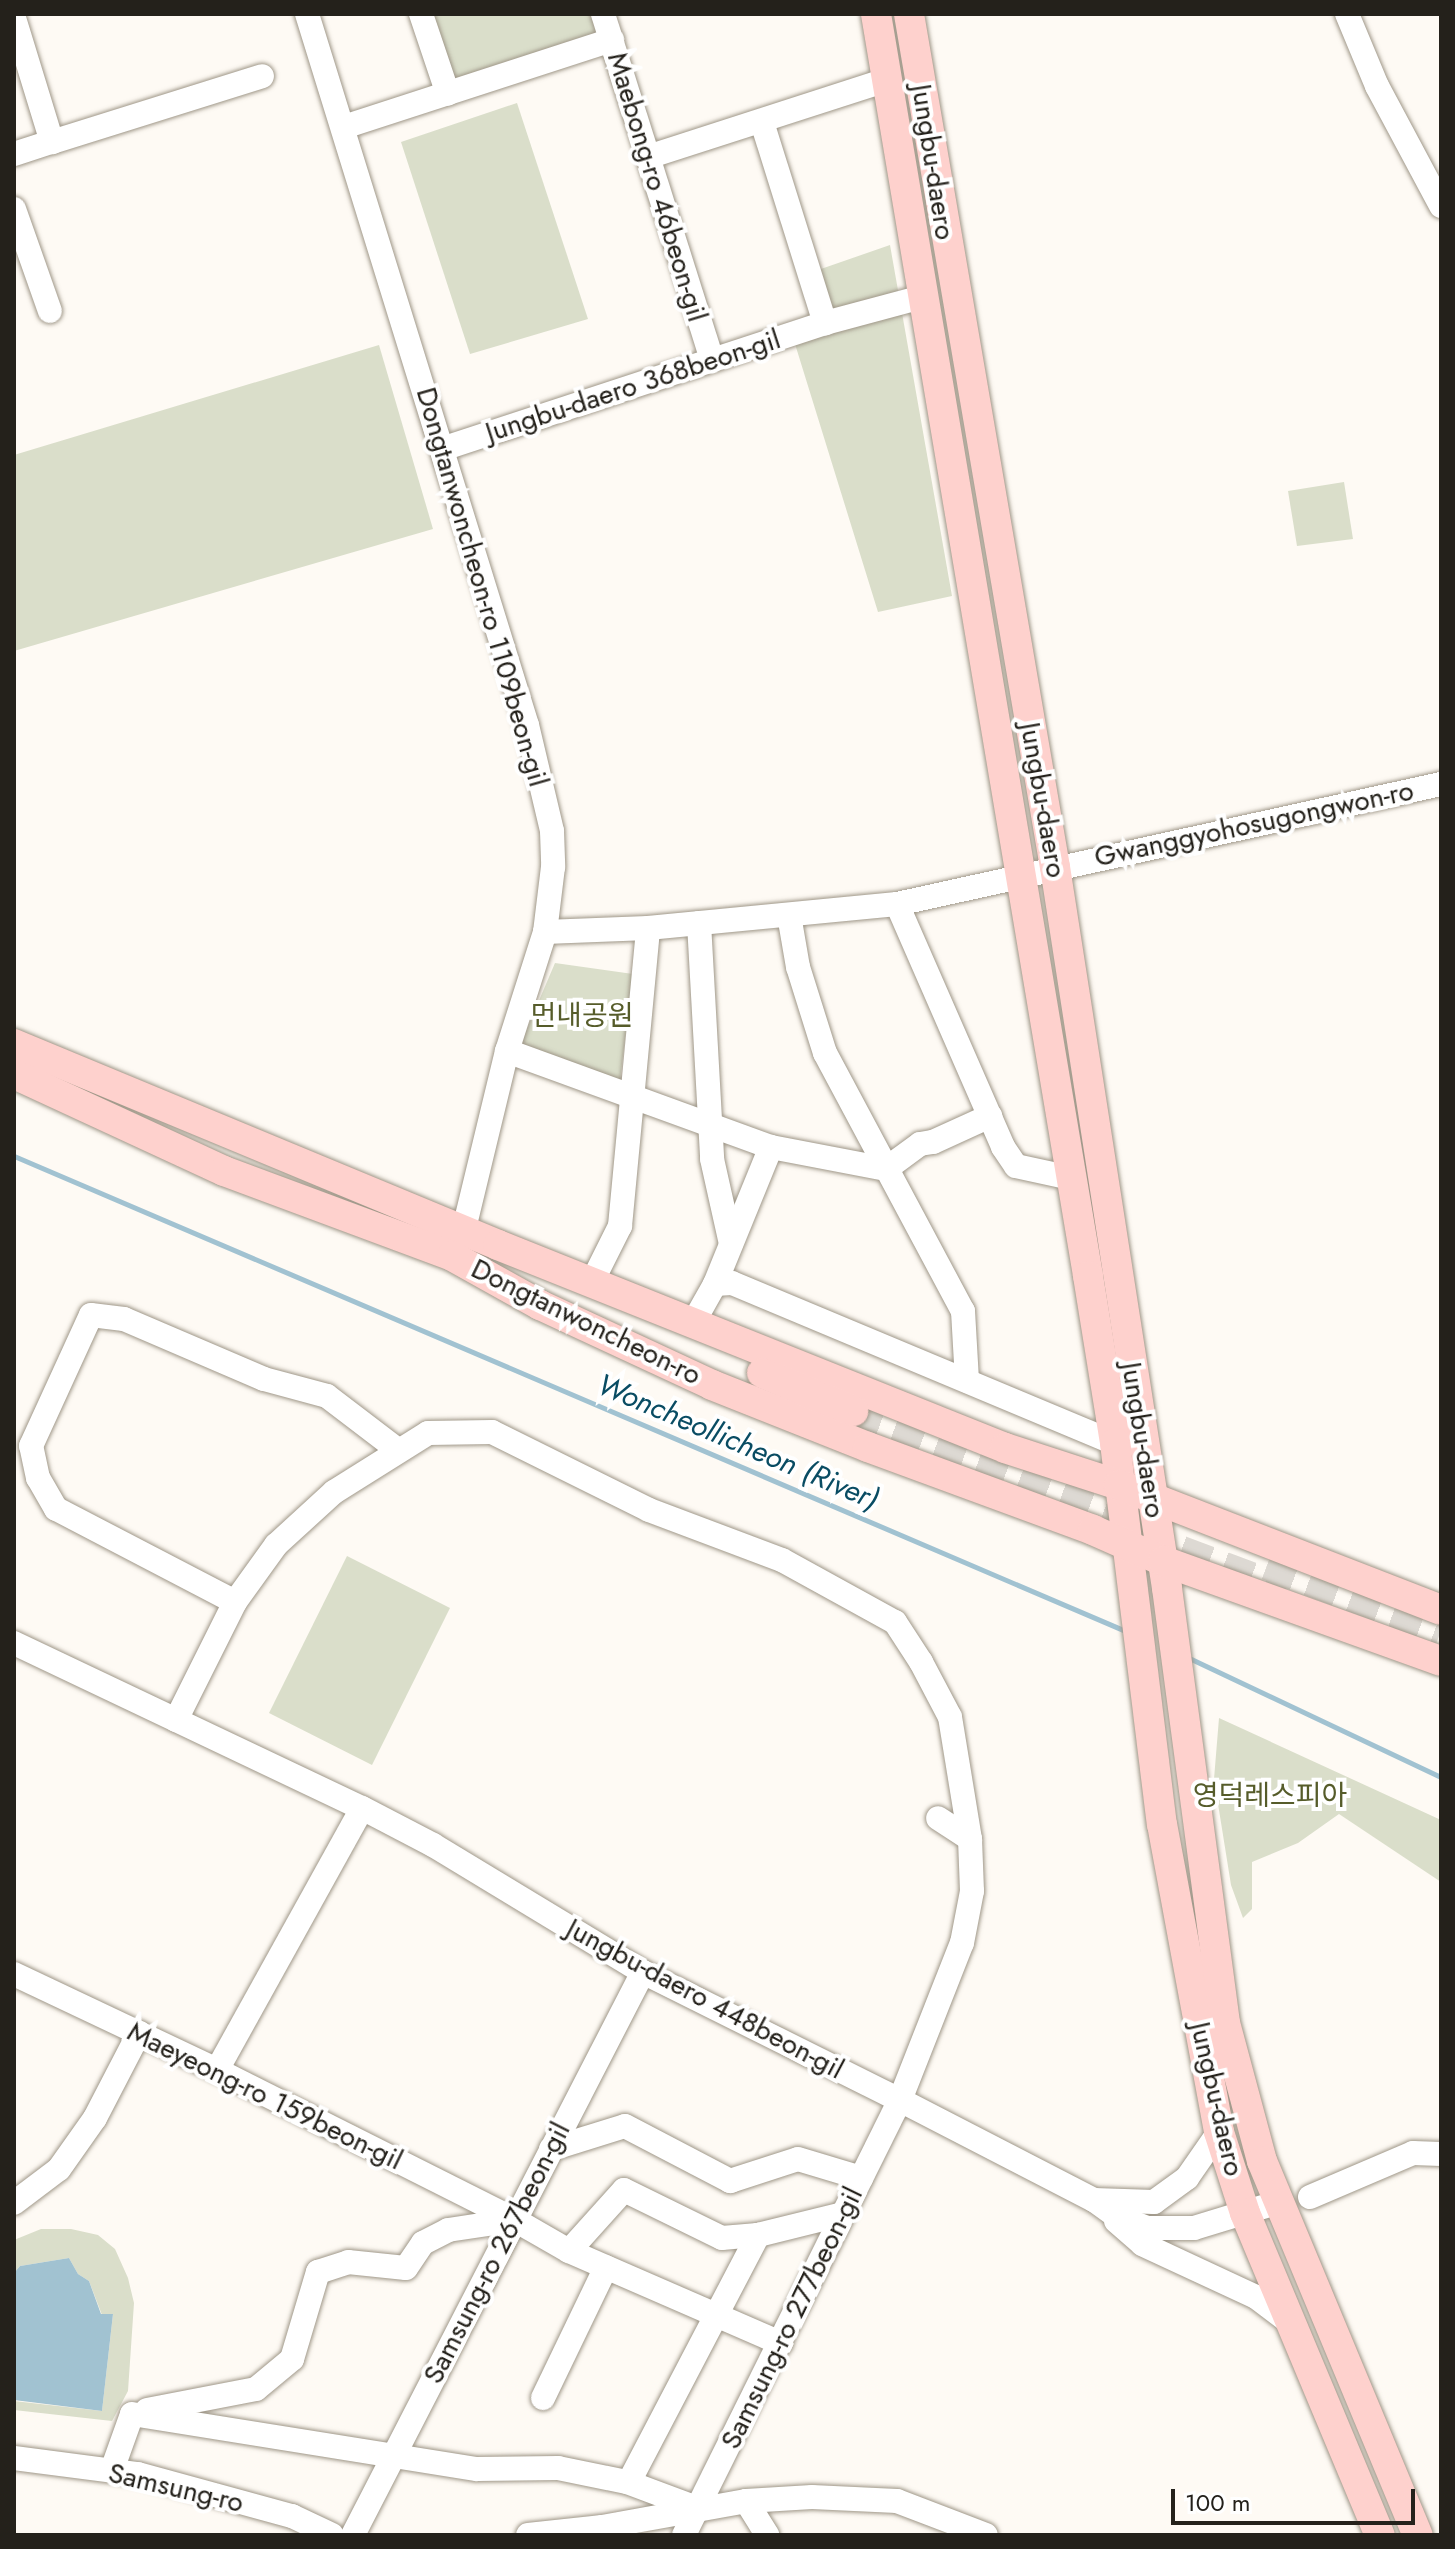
<!DOCTYPE html>
<meta charset="utf-8">
<style>
body{margin:0}
#map{position:relative;width:1455px;height:2549px;overflow:hidden;background:#fefaf4;font-family:Jost,"Noto Sans KR",sans-serif}
div>[style]{position:absolute}
.green>*{inset:0;background:#dadeca}
.water>*{inset:0;background:#a1c2d1}
.stream>*{height:5px;margin:-2.5px;padding:0 2.5px;transform-origin:2.5px;border-radius:2.5px;background:#a1c2d1}
.major-tunnel>*{height:30px;margin-top:-15px;transform-origin:0;background:repeating-linear-gradient(90deg,#ddd9d3 0 30px,transparent 0 45px)}
.roads{filter:drop-shadow(0 0 2px #9f9788) drop-shadow(0 0 2px #9f9788)}
.minor>*{height:24px;margin:-12px;padding:0 12px;transform-origin:12px;border-radius:12px;background:#fff}
.major>*{height:30px;margin:-15px;padding:0 15px;transform-origin:15px;border-radius:15px;background:#fed1cd}
span{translate:-50% -50%;white-space:nowrap;text-align:center;line-height:1.15;-webkit-text-stroke:8px #fff;paint-order:stroke}
.street-label{font-size:28px;color:#24211b}
.park-label{font-size:28px;color:#565c2a}
.water-label{font-size:30px;color:#094c63;font-style:italic}
.frame{position:absolute;inset:0;border:16px solid #24211b;pointer-events:none}
.scale{position:absolute;left:1171px;top:2489px;width:244px;height:36px;box-sizing:border-box;border:4px solid #24211b;border-top:0;padding-left:10px;font-size:24px;line-height:28px;white-space:nowrap;color:#24211b;-webkit-text-stroke:6px #fff;paint-order:stroke}
</style>
<div id="map">
<div class="green">
<i style="clip-path:polygon(431px 14px,595px 14px,602px 34px,452px 81px)"></i>
<i style="clip-path:polygon(517px 103px,588px 319px,470px 354px,401px 142px)"></i>
<i style="clip-path:polygon(890px 245px,952px 596px,878px 612px,795px 344px,836px 329px,818px 270px)"></i>
<i style="clip-path:polygon(379px 345px,433px 529px,14px 651px,14px 455px)"></i>
<i style="clip-path:polygon(1344px 482px,1353px 539px,1297px 546px,1288px 491px)"></i>
<i style="clip-path:polygon(555px 963px,633px 974px,620px 1080px,520px 1045px)"></i>
<i style="clip-path:polygon(347px 1556px,450px 1608px,372px 1765px,269px 1713px)"></i>
<i style="clip-path:polygon(1219px 1718px,1441px 1820px,1441px 1882px,1339px 1814px,1298px 1843px,1252px 1862px,1252px 1909px,1243px 1918px,1231px 1885px,1214px 1779px)"></i>
<i style="clip-path:polygon(41px 2229px,71px 2229px,98px 2235px,115px 2249px,128px 2278px,134px 2303px,128px 2391px,112px 2421px,14px 2410px,14px 2401px,102px 2411px,113px 2314px,102px 2315px,89px 2281px,78px 2274px,69px 2258px,20px 2266px,14px 2273px,14px 2240px)"></i>
</div>
<div class="water">
<i style="clip-path:polygon(69px 2258px,78px 2274px,89px 2281px,101px 2314px,113px 2314px,102px 2411px,14px 2400px,14px 2273px,20px 2266px)"></i>
</div>
<div class="stream">
<i style="left:14px;top:1156px;width:1211px;rotate:23.14deg"></i>
<i style="left:1189px;top:1658px;width:279px;rotate:25.3deg"></i>
</div>
<div class="major-tunnel">
<i style="left:853px;top:1411px;width:314px;rotate:20.3deg"></i>
<i style="left:1139px;top:1535px;width:157px;rotate:20.5deg"></i>
<i style="left:1267px;top:1565px;width:186px;rotate:20.5deg"></i>
</div>
<div class="roads">
<div class="minor">
<i style="left:307px;top:14px;width:744px;rotate:72.81deg"></i>
<i style="left:527px;top:725px;width:109px;rotate:76.7deg"></i>
<i style="left:552px;top:831px;width:36px;rotate:88deg"></i>
<i style="left:553px;top:867px;width:65px;rotate:97deg"></i>
<i style="left:545px;top:932px;width:125px;rotate:107.7deg"></i>
<i style="left:507px;top:1051px;width:183px;rotate:103.6deg"></i>
<i style="left:464px;top:1229px;width:19px;rotate:115deg"></i>
<i style="left:421px;top:14px;width:84px;rotate:71.4deg"></i>
<i style="left:603px;top:14px;width:363px;rotate:72.5deg"></i>
<i style="left:1347px;top:14px;width:78px;rotate:67.4deg"></i>
<i style="left:1377px;top:86px;width:136px;rotate:61.9deg"></i>
<i style="left:14px;top:18px;width:130px;rotate:73deg"></i>
<i style="left:52px;top:142px;width:220px;rotate:-17.4deg"></i>
<i style="left:762px;top:122px;width:211px;rotate:72.6deg"></i>
<i style="left:344px;top:127px;width:282px;rotate:-18deg"></i>
<i style="left:14px;top:154px;width:40px;rotate:-18deg"></i>
<i style="left:648px;top:157px;width:250px;rotate:-17.9deg"></i>
<i style="left:14px;top:209px;width:108px;rotate:70.6deg"></i>
<i style="left:442px;top:449px;width:403px;rotate:-18.2deg"></i>
<i style="left:825px;top:323px;width:100px;rotate:-15deg"></i>
<i style="left:897px;top:904px;width:265px;rotate:66.4deg"></i>
<i style="left:1003px;top:1147px;width:23px;rotate:56deg"></i>
<i style="left:1016px;top:1166px;width:56px;rotate:12.3deg"></i>
<i style="left:789px;top:915px;width:53px;rotate:80.2deg"></i>
<i style="left:798px;top:967px;width:90px;rotate:72.6deg"></i>
<i style="left:825px;top:1053px;width:293px;rotate:61.9deg"></i>
<i style="left:963px;top:1311px;width:70px;rotate:86.7deg"></i>
<i style="left:699px;top:923px;width:236px;rotate:86.8deg"></i>
<i style="left:712px;top:1159px;width:87px;rotate:77.4deg"></i>
<i style="left:545px;top:932px;width:103px;rotate:-2.2deg"></i>
<i style="left:648px;top:928px;width:250px;rotate:-5.5deg"></i>
<i style="left:897px;top:904px;width:557px;rotate:-12.44deg"></i>
<i style="left:507px;top:1051px;width:281px;rotate:20deg"></i>
<i style="left:771px;top:1147px;width:117px;rotate:10.8deg"></i>
<i style="left:886px;top:1169px;width:42px;rotate:-36.3deg"></i>
<i style="left:920px;top:1144px;width:13px;rotate:-9deg"></i>
<i style="left:933px;top:1142px;width:63px;rotate:-24.5deg"></i>
<i style="left:592px;top:1282px;width:63px;rotate:-63.4deg"></i>
<i style="left:620px;top:1226px;width:299px;rotate:-84.6deg"></i>
<i style="left:715px;top:1284px;width:17px;rotate:-3deg"></i>
<i style="left:732px;top:1283px;width:415px;rotate:22.7deg"></i>
<i style="left:693px;top:1323px;width:45px;rotate:-60.6deg"></i>
<i style="left:715px;top:1284px;width:148px;rotate:-67.8deg"></i>
<i style="left:235px;top:1602px;width:202px;rotate:-152.5deg"></i>
<i style="left:56px;top:1509px;width:36px;rotate:-120deg"></i>
<i style="left:38px;top:1478px;width:33px;rotate:-102deg"></i>
<i style="left:31px;top:1446px;width:144px;rotate:-65.4deg"></i>
<i style="left:91px;top:1315px;width:33px;rotate:7deg"></i>
<i style="left:124px;top:1319px;width:152px;rotate:23.2deg"></i>
<i style="left:264px;top:1379px;width:65px;rotate:15.1deg"></i>
<i style="left:327px;top:1396px;width:89px;rotate:37.3deg"></i>
<i style="left:14px;top:1643px;width:385px;rotate:25.4deg"></i>
<i style="left:362px;top:1808px;width:80px;rotate:27.5deg"></i>
<i style="left:433px;top:1845px;width:245px;rotate:31.2deg"></i>
<i style="left:643px;top:1972px;width:287px;rotate:26.5deg"></i>
<i style="left:900px;top:2100px;width:218px;rotate:27.3deg"></i>
<i style="left:1094px;top:2200px;width:27px;rotate:36deg"></i>
<i style="left:1116px;top:2216px;width:34px;rotate:21deg"></i>
<i style="left:1148px;top:2228px;width:46px"></i>
<i style="left:1194px;top:2228px;width:89px;rotate:-17deg"></i>
<i style="left:176px;top:1720px;width:132px;rotate:-63.4deg"></i>
<i style="left:235px;top:1602px;width:70px;rotate:-54.3deg"></i>
<i style="left:276px;top:1545px;width:79px;rotate:-42.4deg"></i>
<i style="left:334px;top:1492px;width:111px;rotate:-32.1deg"></i>
<i style="left:428px;top:1433px;width:64px;rotate:-0.9deg"></i>
<i style="left:492px;top:1432px;width:175px;rotate:26.4deg"></i>
<i style="left:649px;top:1510px;width:142px;rotate:20.6deg"></i>
<i style="left:782px;top:1560px;width:129px;rotate:28.8deg"></i>
<i style="left:895px;top:1622px;width:48px;rotate:57deg"></i>
<i style="left:921px;top:1662px;width:62px;rotate:62.2deg"></i>
<i style="left:950px;top:1717px;width:124px;rotate:80.7deg"></i>
<i style="left:14px;top:1974px;width:225px;rotate:25.3deg"></i>
<i style="left:217px;top:2070px;width:334px;rotate:26.7deg"></i>
<i style="left:515px;top:2220px;width:62px;rotate:29.9deg"></i>
<i style="left:569px;top:2251px;width:231px;rotate:23.5deg"></i>
<i style="left:217px;top:2070px;width:299px;rotate:-61deg"></i>
<i style="left:551px;top:2149px;width:77px;rotate:-17.3deg"></i>
<i style="left:625px;top:2126px;width:119px;rotate:27.6deg"></i>
<i style="left:730px;top:2181px;width:71px;rotate:-17.9deg"></i>
<i style="left:798px;top:2159px;width:66px;rotate:16.8deg"></i>
<i style="left:1310px;top:2197px;width:112px;rotate:-23.1deg"></i>
<i style="left:1413px;top:2153px;width:28px;rotate:2deg"></i>
<i style="left:1094px;top:2200px;width:60px;rotate:1.9deg"></i>
<i style="left:1154px;top:2202px;width:41px;rotate:-36deg"></i>
<i style="left:1187px;top:2178px;width:56px;rotate:-55.2deg"></i>
<i style="left:14px;top:2203px;width:56px;rotate:-37.1deg"></i>
<i style="left:59px;top:2169px;width:62px;rotate:-54.8deg"></i>
<i style="left:95px;top:2118px;width:96px;rotate:-62.6deg"></i>
<i style="left:1116px;top:2221px;width:35px;rotate:41deg"></i>
<i style="left:1142px;top:2244px;width:126px;rotate:24.9deg"></i>
<i style="left:1256px;top:2297px;width:41px;rotate:37.1deg"></i>
<i style="left:569px;top:2251px;width:82px;rotate:-48deg"></i>
<i style="left:624px;top:2190px;width:109px;rotate:26.1deg"></i>
<i style="left:722px;top:2238px;width:36px;rotate:-5deg"></i>
<i style="left:758px;top:2235px;width:88px;rotate:-13.9deg"></i>
<i style="left:543px;top:2398px;width:145px;rotate:-64.3deg"></i>
<i style="left:147px;top:2410px;width:111px;rotate:-10.9deg"></i>
<i style="left:256px;top:2389px;width:47px;rotate:-39.8deg"></i>
<i style="left:292px;top:2359px;width:91px;rotate:-73.4deg"></i>
<i style="left:318px;top:2272px;width:32px;rotate:-18deg"></i>
<i style="left:348px;top:2262px;width:58px;rotate:5.9deg"></i>
<i style="left:406px;top:2268px;width:30px;rotate:-56deg"></i>
<i style="left:423px;top:2243px;width:28px;rotate:-27deg"></i>
<i style="left:448px;top:2230px;width:68px;rotate:-8.5deg"></i>
<i style="left:14px;top:2458px;width:125px;rotate:7.4deg"></i>
<i style="left:138px;top:2474px;width:160px;rotate:15.3deg"></i>
<i style="left:292px;top:2516px;width:44px;rotate:25.4deg"></i>
<i style="left:112px;top:2470px;width:59px;rotate:-70.3deg"></i>
<i style="left:132px;top:2414px;width:349px;rotate:9.1deg"></i>
<i style="left:477px;top:2469px;width:81px;rotate:-0.7deg"></i>
<i style="left:558px;top:2468px;width:70px;rotate:11.5deg"></i>
<i style="left:627px;top:2482px;width:75px;rotate:20.4deg"></i>
<i style="left:629px;top:2482px;width:279px;rotate:-62.4deg"></i>
<i style="left:746px;top:2501px;width:40px;rotate:58deg"></i>
<i style="left:353px;top:2535px;width:633px;rotate:-62.75deg"></i>
<i style="left:528px;top:2535px;width:74px;rotate:-6.2deg"></i>
<i style="left:602px;top:2527px;width:146px;rotate:-10.2deg"></i>
<i style="left:746px;top:2501px;width:66px;rotate:-3.5deg"></i>
<i style="left:812px;top:2497px;width:85px;rotate:2.7deg"></i>
<i style="left:897px;top:2501px;width:95px;rotate:20.9deg"></i>
<i style="left:684px;top:2535px;width:486px;rotate:-63.6deg"></i>
<i style="left:900px;top:2100px;width:169px;rotate:-68.5deg"></i>
<i style="left:962px;top:1943px;width:53px;rotate:-79.1deg"></i>
<i style="left:972px;top:1891px;width:52px;rotate:-92.2deg"></i>
<i style="left:970px;top:1839px;width:38px;rotate:-147deg"></i>
</div>
<div class="major">
<i style="left:876px;top:14px;width:1280px;rotate:80.46deg"></i>
<i style="left:1088px;top:1276px;width:169px;rotate:80.8deg"></i>
<i style="left:1115px;top:1443px;width:384px;rotate:83deg"></i>
<i style="left:1162px;top:1824px;width:313px;rotate:79.5deg"></i>
<i style="left:1219px;top:2132px;width:85px;rotate:72.2deg"></i>
<i style="left:1245px;top:2213px;width:349px;rotate:67.3deg"></i>
<i style="left:909px;top:14px;width:865px;rotate:80.29deg"></i>
<i style="left:1055px;top:867px;width:730px;rotate:81.17deg"></i>
<i style="left:1167px;top:1588px;width:439px;rotate:82.4deg"></i>
<i style="left:1225px;top:2023px;width:143px;rotate:75deg"></i>
<i style="left:1262px;top:2161px;width:405px;rotate:67.4deg"></i>
<i style="left:14px;top:1044px;width:524px;rotate:22.55deg"></i>
<i style="left:498px;top:1245px;width:546px;rotate:21.82deg"></i>
<i style="left:1005px;top:1448px;width:120px;rotate:18deg"></i>
<i style="left:1119px;top:1485px;width:345px;rotate:21.2deg"></i>
<i style="left:14px;top:1074px;width:231px;rotate:24.8deg"></i>
<i style="left:224px;top:1171px;width:243px;rotate:20.4deg"></i>
<i style="left:452px;top:1256px;width:101px;rotate:29.1deg"></i>
<i style="left:540px;top:1305px;width:190px;rotate:24.9deg"></i>
<i style="left:712px;top:1385px;width:168px;rotate:21.7deg"></i>
<i style="left:868px;top:1447px;width:240px;rotate:20.2deg"></i>
<i style="left:1093px;top:1530px;width:77px;rotate:23.9deg"></i>
<i style="left:1163px;top:1561px;width:295px;rotate:19.8deg"></i>
<i style="left:762px;top:1373px;width:99px;rotate:22.7deg"></i>
</div>
</div>
<div class="street-label">
<span style="left:933px;top:162px;rotate:81deg">Jungbu-daero</span>
<span style="left:657px;top:187px;rotate:73deg">Maebong-ro 46beon-gil</span>
<span style="left:633px;top:386px;rotate:-18deg">Jungbu-daero 368beon-gil</span>
<span style="left:482px;top:587px;rotate:74deg">Dongtanwoncheon-ro 1109beon-gil</span>
<span style="left:1043px;top:800px;rotate:80deg">Jungbu-daero</span>
<span style="left:1254px;top:824px;rotate:-12deg">Gwanggyohosugongwon-ro</span>
<span style="left:586px;top:1322px;rotate:26deg">Dongtanwoncheon-ro</span>
<span style="left:1143px;top:1440px;rotate:81deg">Jungbu-daero</span>
<span style="left:705px;top:1999px;rotate:28deg">Jungbu-daero 448beon-gil</span>
<span style="left:265px;top:2096px;rotate:26deg">Maeyeong-ro 159beon-gil</span>
<span style="left:1217px;top:2099px;rotate:77deg">Jungbu-daero</span>
<span style="left:497px;top:2253px;rotate:-63deg">Samsung-ro 267beon-gil</span>
<span style="left:792px;top:2318px;rotate:-64deg">Samsung-ro 277beon-gil</span>
<span style="left:176px;top:2488px;rotate:13deg">Samsung-ro</span>
</div>
<div class="park-label">
<span style="left:582px;top:1016px">먼내공원</span>
<span style="left:1270px;top:1796px">영덕레스피아</span>
</div>
<div class="water-label">
<span style="left:738px;top:1442px;rotate:23deg">Woncheollicheon (River)</span>
</div>
<div class="frame"></div>
<div class="scale">100 m</div>
</div>
